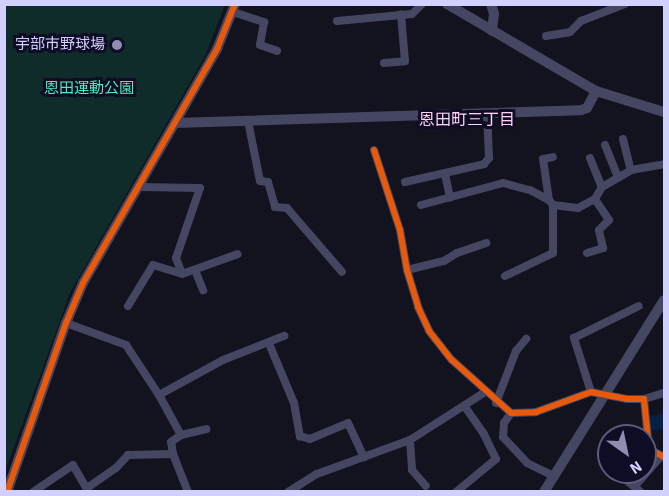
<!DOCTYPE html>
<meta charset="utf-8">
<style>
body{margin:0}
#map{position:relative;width:669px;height:496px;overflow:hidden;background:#13121f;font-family:"Source Sans 3","Noto Sans JP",sans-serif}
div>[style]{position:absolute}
.green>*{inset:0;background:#0f2c2a}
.river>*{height:15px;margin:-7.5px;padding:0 7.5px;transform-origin:7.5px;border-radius:7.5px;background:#072146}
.minor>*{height:8px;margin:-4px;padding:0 4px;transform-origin:4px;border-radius:4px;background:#454661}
.tertiary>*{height:10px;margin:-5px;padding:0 5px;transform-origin:5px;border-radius:5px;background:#454661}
.cycleway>*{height:6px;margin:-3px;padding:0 3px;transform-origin:3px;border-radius:3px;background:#e8590c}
.dots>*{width:16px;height:16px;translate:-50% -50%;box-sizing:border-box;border:3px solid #0f0c25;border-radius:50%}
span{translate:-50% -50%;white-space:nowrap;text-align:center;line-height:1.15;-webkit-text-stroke:6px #0f0c25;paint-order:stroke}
.poi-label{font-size:15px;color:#d2d0ff}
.right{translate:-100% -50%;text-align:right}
.park-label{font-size:15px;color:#4eecbb}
.neighbourhood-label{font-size:16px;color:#ffd2f1}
.frame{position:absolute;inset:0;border:6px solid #d2d0ff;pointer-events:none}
.north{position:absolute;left:597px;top:424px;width:60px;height:60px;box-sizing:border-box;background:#0f0c25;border:2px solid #5d5a7c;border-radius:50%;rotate:147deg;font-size:16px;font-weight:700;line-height:24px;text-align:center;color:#d2d0ff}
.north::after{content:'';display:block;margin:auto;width:21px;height:27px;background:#8f8eb1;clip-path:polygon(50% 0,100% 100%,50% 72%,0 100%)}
</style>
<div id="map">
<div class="green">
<i style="clip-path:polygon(5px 4px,225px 5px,205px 56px,70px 293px,5px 472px)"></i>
</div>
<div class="river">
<i style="left:651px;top:423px;width:13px;rotate:-13deg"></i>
</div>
<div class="minor">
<i style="left:233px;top:12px;width:33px;rotate:18deg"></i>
<i style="left:264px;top:22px;width:23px;rotate:100deg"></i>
<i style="left:260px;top:45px;width:18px;rotate:19deg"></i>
<i style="left:337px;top:21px;width:75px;rotate:-5.3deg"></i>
<i style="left:412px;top:14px;width:14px;rotate:-45deg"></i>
<i style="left:546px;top:36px;width:24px;rotate:-9deg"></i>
<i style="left:570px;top:32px;width:16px;rotate:-45deg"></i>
<i style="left:581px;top:21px;width:47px;rotate:-21.1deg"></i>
<i style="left:384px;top:63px;width:21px;rotate:-5deg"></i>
<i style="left:405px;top:61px;width:47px;rotate:-94.9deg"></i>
<i style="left:248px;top:121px;width:61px;rotate:78.7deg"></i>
<i style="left:260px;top:181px;width:8px;rotate:7deg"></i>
<i style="left:268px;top:182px;width:26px;rotate:74deg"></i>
<i style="left:275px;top:207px;width:12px;rotate:5deg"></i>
<i style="left:287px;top:208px;width:84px;rotate:49.3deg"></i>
<i style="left:623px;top:139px;width:32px;rotate:76deg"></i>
<i style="left:605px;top:145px;width:35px;rotate:68deg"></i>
<i style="left:374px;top:150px;width:84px;rotate:72deg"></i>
<i style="left:400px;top:230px;width:41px;rotate:80.1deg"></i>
<i style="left:407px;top:270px;width:39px;rotate:73deg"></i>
<i style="left:418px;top:307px;width:26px;rotate:65deg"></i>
<i style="left:429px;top:331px;width:37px;rotate:52deg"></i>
<i style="left:452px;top:360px;width:79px;rotate:41.9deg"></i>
<i style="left:511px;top:413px;width:25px;rotate:-2deg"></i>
<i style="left:536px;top:412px;width:59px;rotate:-20deg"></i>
<i style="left:591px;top:392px;width:37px;rotate:11deg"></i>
<i style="left:627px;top:399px;width:17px"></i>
<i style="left:644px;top:399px;width:50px;rotate:84.3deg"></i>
<i style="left:649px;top:449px;width:17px;rotate:28deg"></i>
<i style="left:590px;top:158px;width:31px;rotate:68deg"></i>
<i style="left:445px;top:174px;width:24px;rotate:78deg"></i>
<i style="left:405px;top:182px;width:81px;rotate:-12.8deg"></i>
<i style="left:484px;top:164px;width:8px;rotate:-50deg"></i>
<i style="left:489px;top:158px;width:45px;rotate:-92.5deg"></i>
<i style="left:139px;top:187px;width:61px;rotate:0.9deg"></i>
<i style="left:200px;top:188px;width:74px;rotate:108.9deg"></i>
<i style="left:176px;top:258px;width:17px;rotate:69deg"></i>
<i style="left:182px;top:274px;width:59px;rotate:-19.7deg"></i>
<i style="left:549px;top:200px;width:41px;rotate:-98.3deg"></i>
<i style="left:543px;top:159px;width:10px;rotate:-11deg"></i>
<i style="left:421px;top:205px;width:85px;rotate:-15deg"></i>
<i style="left:503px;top:183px;width:28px;rotate:15deg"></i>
<i style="left:530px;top:190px;width:21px;rotate:28deg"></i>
<i style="left:549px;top:200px;width:6px;rotate:51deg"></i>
<i style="left:553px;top:205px;width:25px;rotate:7deg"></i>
<i style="left:578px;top:208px;width:19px;rotate:-28deg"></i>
<i style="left:595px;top:199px;width:14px;rotate:-60deg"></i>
<i style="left:602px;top:187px;width:34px;rotate:-30deg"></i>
<i style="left:631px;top:170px;width:34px;rotate:-10deg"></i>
<i style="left:587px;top:253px;width:17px;rotate:-17deg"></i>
<i style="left:603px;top:248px;width:18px;rotate:-103deg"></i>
<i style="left:599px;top:230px;width:14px;rotate:-45deg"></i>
<i style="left:609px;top:220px;width:25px;rotate:-124deg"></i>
<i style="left:195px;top:270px;width:22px;rotate:68deg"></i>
<i style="left:407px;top:270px;width:38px;rotate:-14deg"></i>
<i style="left:444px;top:261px;width:15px;rotate:-32deg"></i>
<i style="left:457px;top:253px;width:31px;rotate:-19deg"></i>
<i style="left:505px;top:276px;width:53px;rotate:-25.6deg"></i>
<i style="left:553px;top:253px;width:48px;rotate:-90deg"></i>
<i style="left:128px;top:306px;width:48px;rotate:-58.6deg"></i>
<i style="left:153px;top:265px;width:30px;rotate:17deg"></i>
<i style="left:66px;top:323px;width:64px;rotate:20.1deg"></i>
<i style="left:126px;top:345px;width:60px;rotate:56.6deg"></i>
<i style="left:159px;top:395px;width:46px;rotate:61.2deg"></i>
<i style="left:270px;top:346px;width:62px;rotate:67.2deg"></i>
<i style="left:294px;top:403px;width:34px;rotate:80deg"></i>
<i style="left:300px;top:436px;width:10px;rotate:17deg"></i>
<i style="left:310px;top:439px;width:41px;rotate:-22.8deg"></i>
<i style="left:348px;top:423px;width:38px;rotate:65deg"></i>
<i style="left:591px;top:392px;width:57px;rotate:-107.5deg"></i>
<i style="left:574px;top:338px;width:72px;rotate:-26.2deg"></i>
<i style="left:159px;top:395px;width:73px;rotate:-28.7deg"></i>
<i style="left:223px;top:360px;width:66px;rotate:-21.5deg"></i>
<i style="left:644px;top:399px;width:21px;rotate:-17deg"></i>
<i style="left:496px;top:403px;width:56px;rotate:-69deg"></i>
<i style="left:516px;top:351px;width:16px;rotate:-50deg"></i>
<i style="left:511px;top:413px;width:12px;rotate:125deg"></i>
<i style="left:504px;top:423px;width:14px;rotate:94deg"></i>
<i style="left:503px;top:437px;width:35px;rotate:47deg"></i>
<i style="left:527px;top:463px;width:30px;rotate:26deg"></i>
<i style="left:410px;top:440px;width:30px;rotate:86deg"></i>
<i style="left:412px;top:470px;width:21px;rotate:49deg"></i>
<i style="left:173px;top:454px;width:41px;rotate:68.5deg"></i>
<i style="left:616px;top:472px;width:32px;rotate:39deg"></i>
<i style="left:635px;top:486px;width:40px;rotate:-49deg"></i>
<i style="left:87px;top:488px;width:35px;rotate:-35deg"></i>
<i style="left:116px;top:468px;width:18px;rotate:-47deg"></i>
<i style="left:128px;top:455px;width:45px;rotate:-1.3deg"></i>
<i style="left:173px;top:454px;width:12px;rotate:-99deg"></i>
<i style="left:171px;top:442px;width:12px;rotate:-35deg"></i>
<i style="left:181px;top:435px;width:26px;rotate:-13deg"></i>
<i style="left:33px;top:492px;width:48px;rotate:-34deg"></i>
<i style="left:73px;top:465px;width:30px;rotate:60deg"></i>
<i style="left:288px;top:492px;width:34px;rotate:-32deg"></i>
<i style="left:317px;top:474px;width:99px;rotate:-20.1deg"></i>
<i style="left:410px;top:440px;width:89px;rotate:-32.6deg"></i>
<i style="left:456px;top:492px;width:52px;rotate:-39.5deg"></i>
<i style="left:496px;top:459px;width:28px;rotate:-116deg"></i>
<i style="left:484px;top:434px;width:33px;rotate:-125deg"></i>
</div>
<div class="tertiary">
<i style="left:447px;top:4px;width:173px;rotate:30.3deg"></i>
<i style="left:596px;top:91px;width:71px;rotate:17.2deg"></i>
<i style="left:491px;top:4px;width:10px;rotate:73deg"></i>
<i style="left:494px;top:14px;width:17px;rotate:97deg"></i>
<i style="left:175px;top:123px;width:406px;rotate:-1.8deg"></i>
<i style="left:581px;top:110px;width:6px;rotate:-18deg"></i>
<i style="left:587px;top:108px;width:19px;rotate:-62deg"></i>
<i style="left:7px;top:492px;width:179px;rotate:-70.8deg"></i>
<i style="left:66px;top:323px;width:43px;rotate:-67deg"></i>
<i style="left:83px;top:283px;width:270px;rotate:-60.2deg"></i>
<i style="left:217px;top:49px;width:48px;rotate:-68.2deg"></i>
<i style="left:544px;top:492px;width:226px;rotate:-58deg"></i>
</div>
<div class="cycleway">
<i style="left:374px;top:150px;width:84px;rotate:72deg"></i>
<i style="left:400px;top:230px;width:41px;rotate:80.1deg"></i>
<i style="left:407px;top:270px;width:39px;rotate:73deg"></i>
<i style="left:418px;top:307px;width:26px;rotate:65deg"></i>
<i style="left:429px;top:331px;width:37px;rotate:52deg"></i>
<i style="left:452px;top:360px;width:79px;rotate:41.9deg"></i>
<i style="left:511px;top:413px;width:25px;rotate:-2deg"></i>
<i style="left:536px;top:412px;width:59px;rotate:-20deg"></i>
<i style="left:591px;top:392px;width:37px;rotate:11deg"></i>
<i style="left:627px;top:399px;width:17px"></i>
<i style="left:644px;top:399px;width:50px;rotate:84.3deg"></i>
<i style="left:649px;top:449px;width:17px;rotate:28deg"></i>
<i style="left:7px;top:492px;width:179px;rotate:-70.8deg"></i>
<i style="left:66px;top:323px;width:43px;rotate:-67deg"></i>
<i style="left:83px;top:283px;width:270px;rotate:-60.2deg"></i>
<i style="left:217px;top:49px;width:48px;rotate:-68.2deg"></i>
</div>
<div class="dots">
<i style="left:117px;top:45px;background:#8f8eb1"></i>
</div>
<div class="poi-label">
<span class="right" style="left:105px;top:45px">宇部市野球場</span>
</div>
<div class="park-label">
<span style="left:89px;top:89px">恩田運動公園</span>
</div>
<div class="neighbourhood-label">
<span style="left:467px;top:120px">恩田町三丁目</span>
</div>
<div class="frame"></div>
<div class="north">N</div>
</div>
